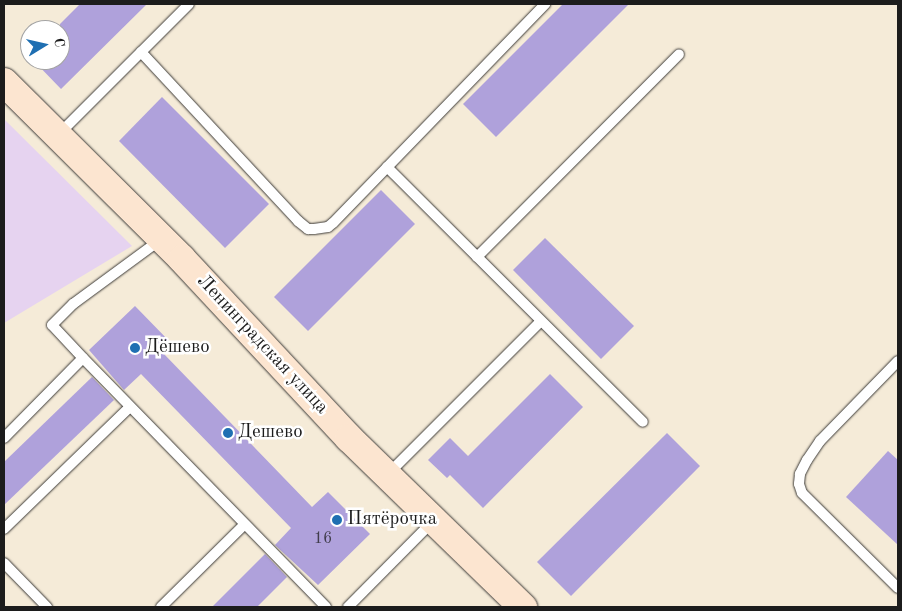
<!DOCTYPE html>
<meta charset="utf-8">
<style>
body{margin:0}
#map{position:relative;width:902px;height:611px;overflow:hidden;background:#f5ebd8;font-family:"Old Standard TT",serif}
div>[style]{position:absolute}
.built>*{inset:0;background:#e6d3f0}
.building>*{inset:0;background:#afa1db}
.roads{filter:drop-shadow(0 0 1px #3d3b38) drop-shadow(0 0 1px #3d3b38)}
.lane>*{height:10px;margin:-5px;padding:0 5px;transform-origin:5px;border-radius:5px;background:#fff}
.secondary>*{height:28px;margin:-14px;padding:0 14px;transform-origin:14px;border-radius:14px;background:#fce5d0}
.dots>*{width:14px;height:14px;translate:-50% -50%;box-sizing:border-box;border:2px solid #fff;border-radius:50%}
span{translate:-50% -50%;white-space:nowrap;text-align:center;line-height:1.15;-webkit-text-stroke:5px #fff;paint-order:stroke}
.number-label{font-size:16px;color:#413d4c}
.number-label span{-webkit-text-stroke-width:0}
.street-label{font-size:19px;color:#1c1c1c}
.poi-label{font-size:19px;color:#1c1c1c}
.left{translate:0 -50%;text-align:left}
.frame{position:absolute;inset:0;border:5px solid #1c1c1c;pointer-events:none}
.north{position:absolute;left:20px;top:20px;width:50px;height:50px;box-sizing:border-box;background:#fff;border:1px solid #a4a4a4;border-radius:50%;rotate:81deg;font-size:14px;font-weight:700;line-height:20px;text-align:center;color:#1c1c1c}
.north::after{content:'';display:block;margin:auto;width:18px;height:22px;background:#1f6fb2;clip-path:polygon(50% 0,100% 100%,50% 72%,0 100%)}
</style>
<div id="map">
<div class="built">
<i style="clip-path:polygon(4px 119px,132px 246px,4px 323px)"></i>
</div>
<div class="building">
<i style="clip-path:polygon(80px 4px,147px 4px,61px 89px,33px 60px,60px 60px,60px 24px)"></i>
<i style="clip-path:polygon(563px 4px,629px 4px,496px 137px,463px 104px)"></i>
<i style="clip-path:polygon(162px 97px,269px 204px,225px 248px,119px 141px)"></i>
<i style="clip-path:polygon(381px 190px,415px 224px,308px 331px,274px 297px)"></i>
<i style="clip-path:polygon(545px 238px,634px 326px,601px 359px,513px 270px)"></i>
<i style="clip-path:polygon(135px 306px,172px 344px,163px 353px,312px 507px,328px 492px,370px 534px,318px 585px,275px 545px,291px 528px,141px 374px,124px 390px,89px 350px)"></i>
<i style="clip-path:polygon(550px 374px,583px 407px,483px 508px,450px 475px,447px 478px,428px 460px,450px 438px,468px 456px)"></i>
<i style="clip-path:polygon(92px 377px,114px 400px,4px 505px,4px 462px)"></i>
<i style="clip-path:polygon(667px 433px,700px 466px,571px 596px,537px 562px)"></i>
<i style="clip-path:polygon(888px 451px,898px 460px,898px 545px,846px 497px)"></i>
<i style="clip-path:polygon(265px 554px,287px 577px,257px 607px,212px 607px)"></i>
</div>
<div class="roads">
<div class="lane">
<i style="left:141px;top:52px;width:231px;rotate:47.1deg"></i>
<i style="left:298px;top:221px;width:13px;rotate:39deg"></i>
<i style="left:308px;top:229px;width:6px"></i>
<i style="left:314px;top:229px;width:14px;rotate:-8deg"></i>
<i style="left:328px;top:227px;width:6px;rotate:-39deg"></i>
<i style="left:333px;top:223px;width:305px;rotate:-45.9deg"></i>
<i style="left:58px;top:135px;width:185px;rotate:-45deg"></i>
<i style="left:387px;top:167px;width:361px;rotate:44.9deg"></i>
<i style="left:477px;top:257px;width:286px;rotate:-45.1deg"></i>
<i style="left:83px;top:358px;width:348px;rotate:45.7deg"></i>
<i style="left:898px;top:361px;width:112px;rotate:134.3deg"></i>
<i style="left:820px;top:441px;width:23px;rotate:124deg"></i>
<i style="left:807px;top:460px;width:16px;rotate:117deg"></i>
<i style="left:800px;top:474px;width:10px;rotate:96deg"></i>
<i style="left:799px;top:484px;width:9px;rotate:72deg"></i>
<i style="left:802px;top:493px;width:135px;rotate:44.7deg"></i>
<i style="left:4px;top:438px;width:112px;rotate:-45.4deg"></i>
<i style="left:83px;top:358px;width:45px;rotate:-133.2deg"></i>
<i style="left:52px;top:325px;width:30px;rotate:-45deg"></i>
<i style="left:73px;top:304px;width:108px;rotate:-36.3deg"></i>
<i style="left:388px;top:474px;width:216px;rotate:-45deg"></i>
<i style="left:4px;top:529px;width:175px;rotate:-44.1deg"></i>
<i style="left:4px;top:563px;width:62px;rotate:45.7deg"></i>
<i style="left:161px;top:607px;width:117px;rotate:-44.7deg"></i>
<i style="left:348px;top:607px;width:121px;rotate:-45.3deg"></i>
</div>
<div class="secondary">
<i style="left:4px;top:82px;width:251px;rotate:44.8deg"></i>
<i style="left:182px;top:259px;width:245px;rotate:47deg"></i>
<i style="left:349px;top:438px;width:243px;rotate:44.2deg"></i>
</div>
</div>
<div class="dots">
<i style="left:135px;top:348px;background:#1f6fb2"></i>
<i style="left:228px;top:433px;background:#1f6fb2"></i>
<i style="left:337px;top:520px;background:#1f6fb2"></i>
</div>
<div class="number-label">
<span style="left:323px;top:539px">16</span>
</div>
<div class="street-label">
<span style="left:262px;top:345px;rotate:47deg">Ленинградская улица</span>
</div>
<div class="poi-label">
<span class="left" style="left:145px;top:348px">Дёшево</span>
<span class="left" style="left:238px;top:433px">Дешево</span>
<span class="left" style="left:347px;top:520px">Пятёрочка</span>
</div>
<div class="frame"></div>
<div class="north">С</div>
</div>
